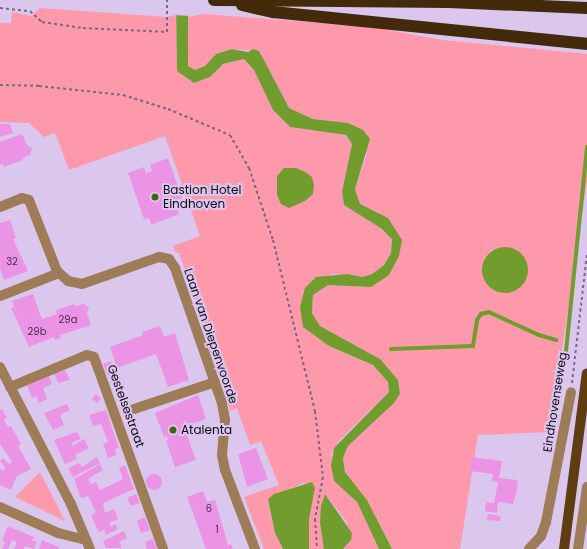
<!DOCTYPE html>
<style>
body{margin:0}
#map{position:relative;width:587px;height:549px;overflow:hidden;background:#dbc6ee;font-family:Poppins,sans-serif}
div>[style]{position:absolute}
.green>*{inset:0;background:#fd99aa}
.water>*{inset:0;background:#709d2e}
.round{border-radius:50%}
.pier>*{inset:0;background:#dbc6ee}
.stream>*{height:3.5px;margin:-1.75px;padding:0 1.75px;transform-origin:1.75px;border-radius:1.75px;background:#709d2e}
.building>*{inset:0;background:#eb94e6}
.path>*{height:2px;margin-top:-1px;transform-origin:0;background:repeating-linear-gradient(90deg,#776983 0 3px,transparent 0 6px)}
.minor>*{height:10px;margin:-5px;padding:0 5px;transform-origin:5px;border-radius:5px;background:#9e7c58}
.major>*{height:10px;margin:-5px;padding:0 5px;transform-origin:5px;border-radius:5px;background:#5f3d11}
.highway>*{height:12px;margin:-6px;padding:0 6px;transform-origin:6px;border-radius:6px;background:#432a0a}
.dots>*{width:11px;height:11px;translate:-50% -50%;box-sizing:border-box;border:2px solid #dbc6ee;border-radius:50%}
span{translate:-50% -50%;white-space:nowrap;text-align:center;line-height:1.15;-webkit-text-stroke:4px #dbc6ee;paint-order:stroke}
.number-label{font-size:10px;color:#472b49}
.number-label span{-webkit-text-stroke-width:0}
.poi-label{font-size:12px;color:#100815}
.left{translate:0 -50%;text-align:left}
.street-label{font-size:12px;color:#100815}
</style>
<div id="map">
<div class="green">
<i style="clip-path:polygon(40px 8px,167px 17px,176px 15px,177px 71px,194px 83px,210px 77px,223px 64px,244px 59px,254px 70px,273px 110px,290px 127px,345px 135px,352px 144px,342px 192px,344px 205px,382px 229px,392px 239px,391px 253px,384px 265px,372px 274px,362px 277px,332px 274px,300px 307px,329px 346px,373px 365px,388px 382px,389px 392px,338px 442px,331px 454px,334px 481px,357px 502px,379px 549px,343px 549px,351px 540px,346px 521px,325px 494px,320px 523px,324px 549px,309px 549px,309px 519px,315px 488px,303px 483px,268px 499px,275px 533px,283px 549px,264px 549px,244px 497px,279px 485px,261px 441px,250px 445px,237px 408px,230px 411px,226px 394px,210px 351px,212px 346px,179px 253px,175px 252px,173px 246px,200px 236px,165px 136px,69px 170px,55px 133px,44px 137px,29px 123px,0 122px,0 23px,11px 23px,12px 12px,31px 16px)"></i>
<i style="clip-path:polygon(evenodd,205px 14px,371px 27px,443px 40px,587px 54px,587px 181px,550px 432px,478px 435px,460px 549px,392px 549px,367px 500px,345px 472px,343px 458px,348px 446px,394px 403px,400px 394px,380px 359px,320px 326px,312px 313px,313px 295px,328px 285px,371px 287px,399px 256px,388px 218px,360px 204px,355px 189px,367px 153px,348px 123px,313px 119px,289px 108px,259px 51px,232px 49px,216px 54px,205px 66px,195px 70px,188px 66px,188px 17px,205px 14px,492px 250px,525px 259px,527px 277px,516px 290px,495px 291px,484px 279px,485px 258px,492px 250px)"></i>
<i style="clip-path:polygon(40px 472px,65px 521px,15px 497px)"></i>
</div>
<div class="water">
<i style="clip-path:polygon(176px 0,188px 0,188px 66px,195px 70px,205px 66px,216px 54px,232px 49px,248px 52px,253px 49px,259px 51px,264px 60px,289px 108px,313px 119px,348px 123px,363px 130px,370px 139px,355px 189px,360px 204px,388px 218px,402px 240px,399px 256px,389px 275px,371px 287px,328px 285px,313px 295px,312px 313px,320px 326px,380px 359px,398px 380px,400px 394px,394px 403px,348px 446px,343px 458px,345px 472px,367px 500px,392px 549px,379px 549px,357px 502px,334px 481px,331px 465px,334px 448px,389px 392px,388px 382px,373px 365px,329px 346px,303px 327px,300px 307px,305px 288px,316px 277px,348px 274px,362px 277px,372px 274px,384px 265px,391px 253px,392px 239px,382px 229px,344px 205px,342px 192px,352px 144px,346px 135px,290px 127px,273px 110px,254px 70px,244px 59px,223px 64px,210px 77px,194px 83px,177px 71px)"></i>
<i style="clip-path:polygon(284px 168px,296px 168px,305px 172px,312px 177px,314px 185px,313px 194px,305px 201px,289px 208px,281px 204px,277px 195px,277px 176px)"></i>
<i class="round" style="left:482px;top:247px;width:46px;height:46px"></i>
<i style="clip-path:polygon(312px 482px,315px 488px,309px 519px,309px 549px,283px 549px,275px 533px,268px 499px,274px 494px)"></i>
<i style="clip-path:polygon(325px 494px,352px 533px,351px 540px,343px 549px,324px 549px,320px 523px,321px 506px)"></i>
</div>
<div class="pier">
<i style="clip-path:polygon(174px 0,190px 0,190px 16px,174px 15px)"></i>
</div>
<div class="stream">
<i style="left:391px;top:349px;width:82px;rotate:-2.1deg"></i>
<i style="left:473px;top:346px;width:26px;rotate:-81deg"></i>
<i style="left:477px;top:320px;width:7px;rotate:-56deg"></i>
<i style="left:481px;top:314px;width:8px;rotate:-14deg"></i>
<i style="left:489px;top:312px;width:55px;rotate:24.7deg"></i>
<i style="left:539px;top:335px;width:18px;rotate:16deg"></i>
<i style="left:565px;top:361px;width:215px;rotate:-84.1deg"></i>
</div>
<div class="building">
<i style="clip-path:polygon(0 124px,10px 124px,13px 133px,0 137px)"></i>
<i style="clip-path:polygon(22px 134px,27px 145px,32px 148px,30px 155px,22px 158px,23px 160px,4px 167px,3px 164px,0 165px,0 142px)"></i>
<i style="clip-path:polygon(168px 158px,182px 198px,175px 201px,179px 214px,151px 225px,149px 218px,144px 219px,128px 173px,144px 167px,146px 173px,152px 171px,150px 165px)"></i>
<i style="clip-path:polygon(10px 220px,16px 238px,13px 239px,28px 271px,4px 280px,0 268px,0 223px)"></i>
<i style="clip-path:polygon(33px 294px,42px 319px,57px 314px,56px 310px,74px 304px,75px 306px,84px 304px,89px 308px,87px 313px,91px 325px,60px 335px,61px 338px,55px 340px,54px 337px,29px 347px,11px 308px,14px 307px,12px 301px)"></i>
<i style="clip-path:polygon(160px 326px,164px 337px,175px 333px,189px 380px,168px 387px,156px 354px,117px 368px,110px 347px,143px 335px,142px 332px)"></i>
<i style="clip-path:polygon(111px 361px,116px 373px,108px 376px,103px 364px)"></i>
<i style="clip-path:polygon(65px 370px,70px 380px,58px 383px,54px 374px)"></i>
<i style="clip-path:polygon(49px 376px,52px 384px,43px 388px,47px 399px,39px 403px,36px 396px,32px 398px,27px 385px)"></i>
<i style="clip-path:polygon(96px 394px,101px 398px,97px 403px,92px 399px)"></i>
<i style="clip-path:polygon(198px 395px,206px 419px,184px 427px,196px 460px,175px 467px,166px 441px,168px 440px,166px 435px,164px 437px,155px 413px)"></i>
<i style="clip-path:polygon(67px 404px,70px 410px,60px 415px,64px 425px,53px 430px,44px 413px)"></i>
<i style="clip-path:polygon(2px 409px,7px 418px,4px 420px,8px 427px,11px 426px,21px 444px,18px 446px,31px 469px,17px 476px,11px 490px,0 485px,0 469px,4px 471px,5px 467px,0 461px,3px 458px,9px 464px,12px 462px,0 444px,0 410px)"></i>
<i style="clip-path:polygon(106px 410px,119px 448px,115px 449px,116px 455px,108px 458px,103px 444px,108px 442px,101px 424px,93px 426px,89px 415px)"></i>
<i style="clip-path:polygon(77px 432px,81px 439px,71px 443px,73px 446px,84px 439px,89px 448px,75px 455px,77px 459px,65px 464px,54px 440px)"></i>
<i style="clip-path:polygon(256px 448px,268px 479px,247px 487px,238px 454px)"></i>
<i style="clip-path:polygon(97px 457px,100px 463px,73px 477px,68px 468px,79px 463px,82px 467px)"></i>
<i style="clip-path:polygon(472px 457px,502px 461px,499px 478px,517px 480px,518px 486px,513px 504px,498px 502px,497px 513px,485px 511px,486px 502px,494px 503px,498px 482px,492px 481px,493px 474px,470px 471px)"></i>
<i style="clip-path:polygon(100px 464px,103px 470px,88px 479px,91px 484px,96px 482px,100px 490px,123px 479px,119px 468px,125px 465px,134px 489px,103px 503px,105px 513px,114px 509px,118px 519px,109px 523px,111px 527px,115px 524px,118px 529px,106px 535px,104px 530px,99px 532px,91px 516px,96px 512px,88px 496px,81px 498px,74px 479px)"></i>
<i class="round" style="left:146px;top:474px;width:16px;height:16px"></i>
<i style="clip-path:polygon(203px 491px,207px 502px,215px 500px,228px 545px,231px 544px,233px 549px,206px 549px,187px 497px)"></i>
<i style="clip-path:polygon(136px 494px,140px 503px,131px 506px,127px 498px)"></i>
<i style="clip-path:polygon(488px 514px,501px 516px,500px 521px,487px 520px)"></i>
<i style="clip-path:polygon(145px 517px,150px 530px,141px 533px,137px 521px)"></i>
<i style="clip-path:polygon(8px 526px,34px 537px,32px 541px,37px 542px,34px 549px,25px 546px,24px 549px,14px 549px,17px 542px,12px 540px,8px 549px,2px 549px,5px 542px,2px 541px)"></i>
<i style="clip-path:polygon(124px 531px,127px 538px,119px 542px,122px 548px,106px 548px,103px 541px)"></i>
<i style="clip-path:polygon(153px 539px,157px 549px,147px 549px,145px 542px)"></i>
<i style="clip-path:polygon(42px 540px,59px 547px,59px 549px,39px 549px)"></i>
</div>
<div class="path">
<i style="left:0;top:8px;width:30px;rotate:6deg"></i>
<i style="left:30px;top:11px;width:16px;rotate:43deg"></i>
<i style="left:42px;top:22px;width:41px;rotate:8.3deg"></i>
<i style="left:83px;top:28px;width:84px;rotate:2.7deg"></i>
<i style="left:167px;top:32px;width:32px;rotate:-90deg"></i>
<i style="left:0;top:85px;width:39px;rotate:1deg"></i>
<i style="left:39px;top:86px;width:84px;rotate:6.1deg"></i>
<i style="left:123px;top:95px;width:47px;rotate:17.3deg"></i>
<i style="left:168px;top:109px;width:67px;rotate:22.8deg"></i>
<i style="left:230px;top:135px;width:38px;rotate:60deg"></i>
<i style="left:249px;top:168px;width:76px;rotate:71.6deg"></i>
<i style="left:273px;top:240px;width:176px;rotate:76.2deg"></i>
<i style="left:315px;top:411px;width:66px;rotate:83.1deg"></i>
<i style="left:323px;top:477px;width:43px;rotate:100.8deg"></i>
<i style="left:315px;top:519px;width:30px;rotate:86deg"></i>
<i style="left:572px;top:383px;width:131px;rotate:-83.4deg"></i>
</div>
<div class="minor">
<i style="left:0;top:207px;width:24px;rotate:-22deg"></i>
<i style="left:22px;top:198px;width:7px;rotate:16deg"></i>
<i style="left:29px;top:200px;width:76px;rotate:68.5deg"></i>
<i style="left:57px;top:271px;width:15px;rotate:42deg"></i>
<i style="left:68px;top:281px;width:14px;rotate:12deg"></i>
<i style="left:82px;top:284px;width:82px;rotate:-19.3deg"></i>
<i style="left:159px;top:257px;width:10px;rotate:11deg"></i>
<i style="left:169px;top:259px;width:11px;rotate:56deg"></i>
<i style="left:175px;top:268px;width:143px;rotate:70.8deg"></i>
<i style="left:222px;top:403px;width:17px;rotate:80deg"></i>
<i style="left:225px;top:420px;width:35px;rotate:95deg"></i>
<i style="left:222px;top:455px;width:15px;rotate:79deg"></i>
<i style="left:225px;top:470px;width:85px;rotate:69.2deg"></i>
<i style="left:0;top:296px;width:63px;rotate:-21.3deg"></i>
<i style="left:0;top:367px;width:154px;rotate:62.6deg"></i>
<i style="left:71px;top:504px;width:49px;rotate:67.1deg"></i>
<i style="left:10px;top:387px;width:83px;rotate:-22.6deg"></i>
<i style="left:87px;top:355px;width:7px;rotate:16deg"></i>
<i style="left:94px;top:357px;width:204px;rotate:70.2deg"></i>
<i style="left:134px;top:409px;width:85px;rotate:-18.4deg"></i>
<i style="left:0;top:507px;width:64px;rotate:24.1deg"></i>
<i style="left:58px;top:533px;width:29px;rotate:14deg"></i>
<i style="left:529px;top:549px;width:18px;rotate:-47deg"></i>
<i style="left:541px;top:536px;width:15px;rotate:-70deg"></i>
<i style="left:546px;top:522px;width:132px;rotate:-79.1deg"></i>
<i style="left:578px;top:549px;width:63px;rotate:-81.7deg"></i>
</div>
<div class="major">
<i style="left:564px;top:549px;width:177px;rotate:-82.6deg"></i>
</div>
<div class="highway">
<i style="left:214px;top:0;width:235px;rotate:0.5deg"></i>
<i style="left:449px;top:2px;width:138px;rotate:2.5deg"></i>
<i style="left:242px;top:5px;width:32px;rotate:13deg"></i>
<i style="left:273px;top:12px;width:316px;rotate:5.8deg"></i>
</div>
<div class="dots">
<i style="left:155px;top:197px;background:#456317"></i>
<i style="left:173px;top:430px;background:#456317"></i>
</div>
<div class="number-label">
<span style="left:12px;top:262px">32</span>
<span style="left:68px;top:320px">29a</span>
<span style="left:37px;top:332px">29b</span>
<span style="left:209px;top:509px">6</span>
<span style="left:217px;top:530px">1</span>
</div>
<div class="poi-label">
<span class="left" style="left:163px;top:197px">Bastion Hotel<br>Eindhoven</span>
<span class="left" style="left:181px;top:430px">Atalenta</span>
</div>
<div class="street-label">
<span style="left:211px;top:336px;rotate:71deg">Laan van Diepenvoorde</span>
<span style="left:555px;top:402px;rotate:-81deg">Eindhovenseweg</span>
<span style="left:126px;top:406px;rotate:70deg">Gestelsestraat</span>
</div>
</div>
